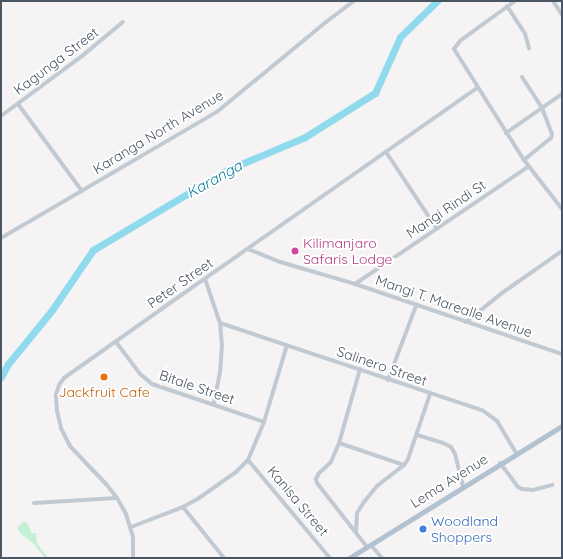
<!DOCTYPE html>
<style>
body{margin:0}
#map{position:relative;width:563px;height:559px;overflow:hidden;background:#f5f3f3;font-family:Quicksand,sans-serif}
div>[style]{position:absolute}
.green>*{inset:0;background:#c3f1d5}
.river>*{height:7px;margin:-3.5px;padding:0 3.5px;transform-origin:3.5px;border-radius:3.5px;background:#90daee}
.minor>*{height:4px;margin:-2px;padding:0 2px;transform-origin:2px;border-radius:2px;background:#c1cad2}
.major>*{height:5px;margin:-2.5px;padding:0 2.5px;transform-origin:2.5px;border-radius:2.5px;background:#b3c2d1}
.dots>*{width:11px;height:11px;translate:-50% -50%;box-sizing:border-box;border:2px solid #fff;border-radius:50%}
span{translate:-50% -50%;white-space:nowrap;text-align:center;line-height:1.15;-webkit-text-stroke:4px #fff;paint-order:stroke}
.street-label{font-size:14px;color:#4a5661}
.hotel-label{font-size:14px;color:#b23c85}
.left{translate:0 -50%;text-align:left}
.food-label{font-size:14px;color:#c56008}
.shop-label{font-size:14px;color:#366cbe}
.water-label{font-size:15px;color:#0c7c9b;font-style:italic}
.frame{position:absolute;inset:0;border:2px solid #4a5661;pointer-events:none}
</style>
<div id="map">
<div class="green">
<i style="clip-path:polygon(24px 521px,27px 523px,32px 533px,36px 533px,37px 543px,48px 558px,45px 558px,33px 543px,21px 534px,17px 528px)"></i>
</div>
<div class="river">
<i style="left:1px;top:377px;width:15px;rotate:-62deg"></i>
<i style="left:8px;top:364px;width:70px;rotate:-50.8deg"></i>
<i style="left:52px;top:310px;width:73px;rotate:-55.7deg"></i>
<i style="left:93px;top:250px;width:158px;rotate:-30.8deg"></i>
<i style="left:229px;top:169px;width:82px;rotate:-22.8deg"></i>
<i style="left:305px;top:137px;width:83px;rotate:-32.2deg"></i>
<i style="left:375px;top:93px;width:61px;rotate:-65.9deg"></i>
<i style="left:400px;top:37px;width:52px;rotate:-44.2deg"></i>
</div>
<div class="minor">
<i style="left:515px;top:1px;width:68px;rotate:144deg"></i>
<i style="left:460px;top:41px;width:10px;rotate:127deg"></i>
<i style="left:454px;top:49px;width:131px;rotate:57.8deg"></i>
<i style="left:524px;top:160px;width:62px;rotate:52.2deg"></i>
<i style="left:553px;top:1px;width:17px;rotate:57deg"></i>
<i style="left:507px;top:6px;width:33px;rotate:57deg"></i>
<i style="left:525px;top:34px;width:15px;rotate:74deg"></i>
<i style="left:522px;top:77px;width:37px;rotate:57deg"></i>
<i style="left:542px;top:108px;width:28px;rotate:69deg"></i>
<i style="left:552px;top:134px;width:4px;rotate:104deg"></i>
<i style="left:551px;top:138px;width:35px;rotate:141deg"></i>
<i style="left:18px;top:104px;width:108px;rotate:53.7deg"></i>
<i style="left:1px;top:116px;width:101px;rotate:-36.5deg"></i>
<i style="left:82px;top:56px;width:53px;rotate:-39.7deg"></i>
<i style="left:506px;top:133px;width:68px;rotate:-34.9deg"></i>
<i style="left:386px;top:152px;width:92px;rotate:56.5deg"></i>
<i style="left:1px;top:238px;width:251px;rotate:-30.3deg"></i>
<i style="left:218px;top:111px;width:140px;rotate:-39.5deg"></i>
<i style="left:326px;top:22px;width:35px;rotate:-37deg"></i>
<i style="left:248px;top:249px;width:31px;rotate:22deg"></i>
<i style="left:277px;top:261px;width:81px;rotate:16.4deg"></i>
<i style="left:355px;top:284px;width:219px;rotate:18.7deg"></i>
<i style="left:205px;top:279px;width:46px;rotate:71.2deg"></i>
<i style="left:220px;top:323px;width:22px;rotate:85deg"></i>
<i style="left:222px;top:345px;width:27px;rotate:94deg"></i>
<i style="left:220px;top:372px;width:33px;rotate:101deg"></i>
<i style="left:355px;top:284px;width:210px;rotate:-34.1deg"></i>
<i style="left:466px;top:322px;width:46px;rotate:-38.9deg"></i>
<i style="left:502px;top:293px;width:73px;rotate:-35deg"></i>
<i style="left:220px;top:323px;width:276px;rotate:18.4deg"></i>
<i style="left:482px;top:410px;width:19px;rotate:36deg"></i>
<i style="left:497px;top:421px;width:39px;rotate:59deg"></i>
<i style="left:116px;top:342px;width:39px;rotate:53deg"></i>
<i style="left:139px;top:373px;width:17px;rotate:40deg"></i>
<i style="left:152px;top:384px;width:118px;rotate:18.7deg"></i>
<i style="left:360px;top:369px;width:77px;rotate:105.8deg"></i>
<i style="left:339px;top:443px;width:21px;rotate:113deg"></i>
<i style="left:331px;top:462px;width:16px;rotate:137deg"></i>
<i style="left:319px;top:473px;width:7px;rotate:117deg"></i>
<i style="left:316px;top:479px;width:4px;rotate:76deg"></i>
<i style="left:317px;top:483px;width:81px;rotate:52deg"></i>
<i style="left:388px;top:380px;width:79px;rotate:-69.3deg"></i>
<i style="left:417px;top:435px;width:27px;rotate:17deg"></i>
<i style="left:443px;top:443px;width:9px;rotate:27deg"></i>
<i style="left:451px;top:447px;width:8px;rotate:60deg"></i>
<i style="left:455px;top:454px;width:33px;rotate:76deg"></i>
<i style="left:339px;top:443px;width:69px;rotate:18.7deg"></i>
<i style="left:248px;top:460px;width:128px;rotate:50.1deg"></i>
<i style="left:500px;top:463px;width:30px;rotate:53deg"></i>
<i style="left:518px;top:487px;width:4px;rotate:27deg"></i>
<i style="left:522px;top:489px;width:11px;rotate:5deg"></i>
<i style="left:533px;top:490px;width:20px;rotate:-15deg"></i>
<i style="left:34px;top:503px;width:83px;rotate:-3.4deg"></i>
<i style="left:183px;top:507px;width:65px;rotate:51.2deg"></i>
<i style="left:131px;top:527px;width:56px;rotate:-21deg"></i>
<i style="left:183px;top:507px;width:18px;rotate:-29deg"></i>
<i style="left:199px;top:498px;width:45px;rotate:-35.1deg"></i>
<i style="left:236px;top:472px;width:17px;rotate:-45deg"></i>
<i style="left:248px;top:460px;width:41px;rotate:-67.2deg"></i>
<i style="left:264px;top:422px;width:80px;rotate:-73.4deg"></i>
<i style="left:356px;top:532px;width:19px;rotate:-87deg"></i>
<i style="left:357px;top:513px;width:13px;rotate:-58deg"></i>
<i style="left:364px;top:502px;width:21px;rotate:-51deg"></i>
<i style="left:377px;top:486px;width:34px;rotate:-38deg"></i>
<i style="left:404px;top:465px;width:7px;rotate:-56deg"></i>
<i style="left:408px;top:459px;width:69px;rotate:-71.3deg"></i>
<i style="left:371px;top:545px;width:17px;rotate:50deg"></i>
<i style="left:133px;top:558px;width:21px;rotate:-90deg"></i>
<i style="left:133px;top:537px;width:24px;rotate:-107deg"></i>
<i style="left:126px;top:514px;width:18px;rotate:-119deg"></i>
<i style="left:117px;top:498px;width:18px;rotate:-128deg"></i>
<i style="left:106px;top:484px;width:52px;rotate:-133.5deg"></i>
<i style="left:70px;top:446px;width:20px;rotate:-117deg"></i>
<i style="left:61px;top:428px;width:17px;rotate:-103deg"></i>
<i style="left:57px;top:411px;width:16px;rotate:-94deg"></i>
<i style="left:56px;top:395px;width:10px;rotate:-73deg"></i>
<i style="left:59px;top:385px;width:9px;rotate:-54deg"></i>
<i style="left:64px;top:378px;width:118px;rotate:-35.3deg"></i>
<i style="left:160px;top:310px;width:388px;rotate:-35deg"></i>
</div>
<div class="major">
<i style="left:349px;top:558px;width:251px;rotate:-31.8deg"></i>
</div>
<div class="dots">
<i style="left:295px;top:251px;background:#d1479c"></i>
<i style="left:104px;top:377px;background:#e8710a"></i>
<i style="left:423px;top:529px;background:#3f7fe0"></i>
</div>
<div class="street-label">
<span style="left:56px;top:61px;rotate:-37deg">Kagunga Street</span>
<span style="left:158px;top:132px;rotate:-31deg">Karanga North Avenue</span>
<span style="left:446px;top:209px;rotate:-34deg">Mangi Rindi St</span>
<span style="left:180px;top:283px;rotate:-35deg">Peter Street</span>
<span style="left:454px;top:306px;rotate:19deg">Mangi T. Marealle Avenue</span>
<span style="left:382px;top:366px;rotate:19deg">Salinero Street</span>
<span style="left:197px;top:387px;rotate:19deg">Bitale Street</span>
<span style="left:449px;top:481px;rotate:-32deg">Lema Avenue</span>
<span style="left:298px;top:501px;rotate:50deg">Kanisa Street</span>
</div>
<div class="hotel-label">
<span class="left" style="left:303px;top:251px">Kilimanjaro<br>Safaris Lodge</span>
</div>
<div class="food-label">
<span style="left:104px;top:392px">Jackfruit Cafe</span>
</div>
<div class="shop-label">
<span class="left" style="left:431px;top:529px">Woodland<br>Shoppers</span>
</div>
<div class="water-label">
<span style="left:214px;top:179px;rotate:-29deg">Karanga</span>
</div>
<div class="frame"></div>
</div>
